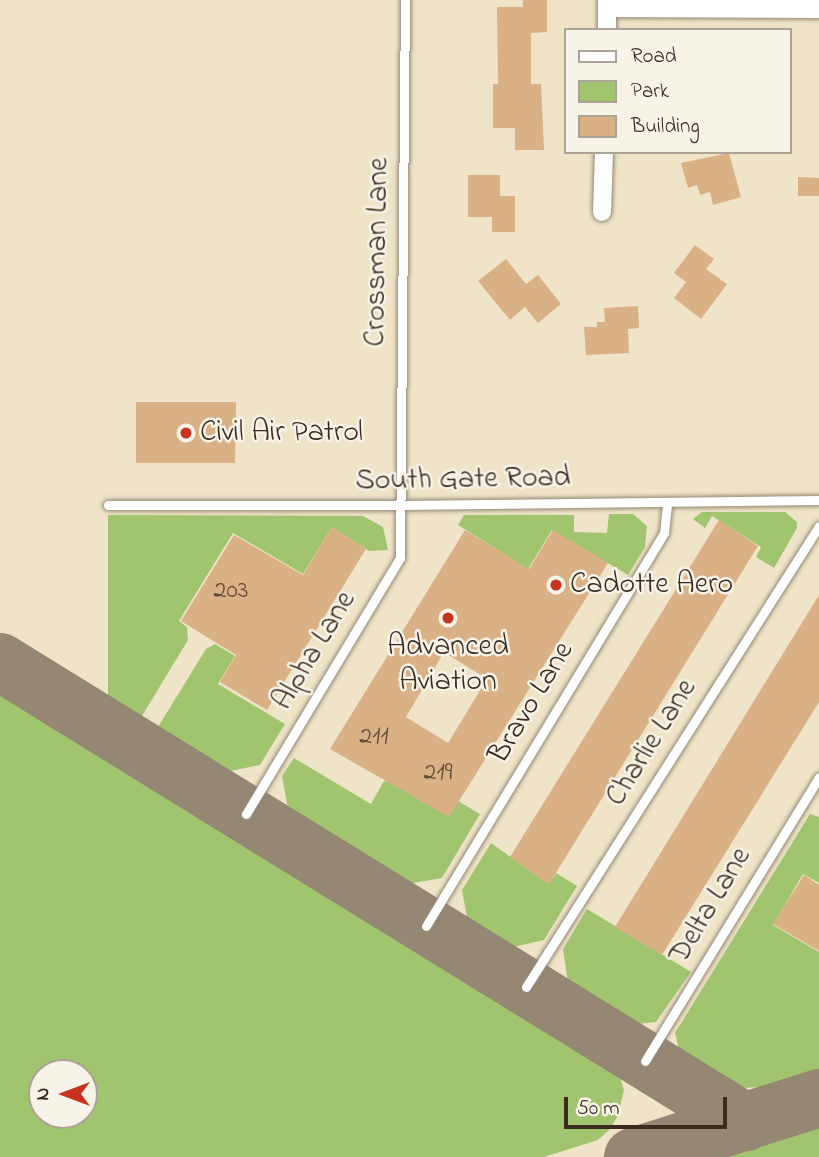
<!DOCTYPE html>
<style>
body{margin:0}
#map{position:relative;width:819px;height:1157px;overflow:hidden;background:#efe4c8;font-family:"Indie Flower",sans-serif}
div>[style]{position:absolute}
.green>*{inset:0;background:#a1c56f}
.taxiway>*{height:58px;margin:-29px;padding:0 29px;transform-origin:29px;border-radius:29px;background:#958773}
.building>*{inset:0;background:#d9b185}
.roads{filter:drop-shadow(0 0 2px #958773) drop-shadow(0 0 2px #958773)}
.lane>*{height:9px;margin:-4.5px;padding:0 4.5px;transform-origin:4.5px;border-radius:4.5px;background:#fff}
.street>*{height:18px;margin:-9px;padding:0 9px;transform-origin:9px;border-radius:9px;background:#fff}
.dots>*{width:19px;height:19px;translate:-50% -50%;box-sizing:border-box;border:4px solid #f7f3e8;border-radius:50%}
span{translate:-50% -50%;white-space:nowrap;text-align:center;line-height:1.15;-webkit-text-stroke:5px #f7f3e8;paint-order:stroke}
.number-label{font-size:26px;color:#624c38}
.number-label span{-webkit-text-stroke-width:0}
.street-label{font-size:30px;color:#3b2a1e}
.poi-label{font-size:30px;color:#3b2a1e}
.left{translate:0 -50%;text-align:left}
.legend{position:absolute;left:564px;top:28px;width:228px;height:126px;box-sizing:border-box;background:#f7f3e8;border:2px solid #aca397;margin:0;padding:9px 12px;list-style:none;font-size:21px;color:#3b2a1e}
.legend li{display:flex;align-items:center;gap:14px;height:35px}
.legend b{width:35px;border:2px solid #aca397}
.north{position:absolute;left:28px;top:1059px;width:70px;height:70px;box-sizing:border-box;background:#f7f3e8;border:2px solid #aca397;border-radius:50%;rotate:270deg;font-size:19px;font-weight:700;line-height:28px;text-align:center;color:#3b2a1e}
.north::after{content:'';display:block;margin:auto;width:24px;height:32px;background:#c8321e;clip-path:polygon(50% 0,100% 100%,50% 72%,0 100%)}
.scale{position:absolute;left:564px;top:1097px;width:163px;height:32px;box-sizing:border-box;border:4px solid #3b2a1e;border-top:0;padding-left:9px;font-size:21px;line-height:24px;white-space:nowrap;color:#3b2a1e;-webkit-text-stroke:5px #f7f3e8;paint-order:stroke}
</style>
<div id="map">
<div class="green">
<i style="clip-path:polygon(702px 512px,785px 512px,797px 522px,797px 528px,774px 568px,756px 557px,761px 547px,712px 516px,705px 528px,693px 519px)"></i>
<i style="clip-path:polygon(609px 514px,633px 514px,647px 526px,645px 547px,628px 575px,552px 530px,528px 569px,458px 525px,464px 515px,574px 515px,574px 532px,607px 533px)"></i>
<i style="clip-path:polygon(108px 515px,363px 516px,383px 527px,388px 550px,369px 551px,332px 527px,303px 574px,233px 533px,179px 621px,187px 627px,188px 640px,142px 716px,134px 720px,108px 704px)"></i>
<i style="clip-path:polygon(215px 644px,235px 656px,218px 684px,285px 724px,260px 765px,221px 773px,158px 735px,158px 727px,206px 649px)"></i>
<i style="clip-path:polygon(evenodd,0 683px,607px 1061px,618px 1071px,624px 1090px,618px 1115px,611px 1128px,598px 1140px,544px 1157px,0 1157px,0 683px,42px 1073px,84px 1073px,84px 1115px,42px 1115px,42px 1073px)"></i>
<i style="clip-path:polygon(294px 758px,371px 804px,384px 781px,458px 801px,480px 814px,442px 878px,402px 885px,289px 814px,282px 776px)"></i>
<i style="clip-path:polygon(810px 814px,819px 817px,819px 883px,803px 874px,773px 925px,819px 952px,819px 1070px,767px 1087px,741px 1088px,681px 1058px,675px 1033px)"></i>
<i style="clip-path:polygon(491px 843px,549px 884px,556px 873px,577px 886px,544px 940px,505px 949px,469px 928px,462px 890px)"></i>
<i style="clip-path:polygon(587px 909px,691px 972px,656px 1022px,628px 1025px,569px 989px,563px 949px)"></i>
<i style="clip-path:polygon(819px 1126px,819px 1157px,720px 1157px)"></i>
</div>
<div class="taxiway">
<i style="left:0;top:662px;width:876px;rotate:31.69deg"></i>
<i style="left:633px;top:1157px;width:195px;rotate:-17.6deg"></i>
</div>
<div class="building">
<i style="clip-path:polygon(523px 0,547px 0,547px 32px,531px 33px,531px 84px,541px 84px,544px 150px,515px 150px,515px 128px,493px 128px,493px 84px,498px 84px,497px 7px,523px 7px)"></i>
<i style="clip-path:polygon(729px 153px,741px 197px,713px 205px,710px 192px,700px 195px,697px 185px,688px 188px,681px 163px)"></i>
<i style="clip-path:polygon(468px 175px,500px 175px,500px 196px,515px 196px,515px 232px,492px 232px,492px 217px,468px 217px)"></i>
<i style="clip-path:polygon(798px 177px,819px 178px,819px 196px,798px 196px)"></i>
<i style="clip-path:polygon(695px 245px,714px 259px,706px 269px,727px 284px,701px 319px,674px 298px,686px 282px,674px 273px)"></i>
<i style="clip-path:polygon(506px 259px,526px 284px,538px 275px,561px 304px,538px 323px,525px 307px,510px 320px,478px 281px)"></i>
<i style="clip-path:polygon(638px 306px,639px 328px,628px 329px,629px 353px,586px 355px,584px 327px,597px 327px,597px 322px,605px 322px,604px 308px)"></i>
<i style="clip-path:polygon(136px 402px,236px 402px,235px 463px,136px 463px)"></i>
<i style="clip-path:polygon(719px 520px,758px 546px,549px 884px,510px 857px)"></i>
<i style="clip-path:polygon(332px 527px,366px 549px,267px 710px,220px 682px,236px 655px,181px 621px,234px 535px,303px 575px)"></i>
<i style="clip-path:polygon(evenodd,465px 530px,529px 569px,553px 530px,608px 563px,449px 817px,330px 749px,465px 530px,444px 652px,487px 679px,448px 743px,406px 717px,444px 652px)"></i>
<i style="clip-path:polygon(819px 595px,819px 702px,662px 955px,615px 927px)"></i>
<i style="clip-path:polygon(804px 875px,819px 885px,819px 951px,773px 924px)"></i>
</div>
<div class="roads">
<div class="lane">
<i style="left:108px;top:505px;width:293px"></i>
<i style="left:401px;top:505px;width:418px;rotate:-0.7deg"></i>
<i style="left:246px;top:814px;width:299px;rotate:-59deg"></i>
<i style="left:400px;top:558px;width:558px;rotate:-89.49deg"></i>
<i style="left:426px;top:926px;width:459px;rotate:-58.8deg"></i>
<i style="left:664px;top:533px;width:31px;rotate:-84deg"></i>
<i style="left:526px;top:987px;width:546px;rotate:-57.56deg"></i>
<i style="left:645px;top:1061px;width:333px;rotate:-58.5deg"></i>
</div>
<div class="street">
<i style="left:607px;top:8px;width:212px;rotate:0.3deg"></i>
<i style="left:607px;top:30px;width:30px;rotate:-90deg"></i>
<i style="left:602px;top:212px;width:60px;rotate:-88.1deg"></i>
</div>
</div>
<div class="dots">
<i style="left:186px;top:433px;background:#c8321e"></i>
<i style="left:556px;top:585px;background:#c8321e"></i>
<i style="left:448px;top:618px;background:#c8321e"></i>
</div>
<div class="number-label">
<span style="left:231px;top:592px">203</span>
<span style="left:374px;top:738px">211</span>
<span style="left:438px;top:774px">219</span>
</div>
<div class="street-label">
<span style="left:378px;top:252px;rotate:-89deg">Crossman Lane</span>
<span style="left:463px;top:480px;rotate:-1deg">South Gate Road</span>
<span style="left:315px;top:651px;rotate:-59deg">Alpha Lane</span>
<span style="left:532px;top:703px;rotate:-59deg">Bravo Lane</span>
<span style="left:652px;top:743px;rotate:-58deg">Charlie Lane</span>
<span style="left:711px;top:906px;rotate:-59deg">Delta Lane</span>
</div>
<div class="poi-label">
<span class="left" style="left:200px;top:433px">Civil Air Patrol</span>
<span class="left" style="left:570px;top:585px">Cadotte Aero</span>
<span style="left:448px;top:664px">Advanced<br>Aviation</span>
</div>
<ul class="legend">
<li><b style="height:9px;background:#fff"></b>Road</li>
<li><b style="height:19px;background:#a1c56f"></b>Park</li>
<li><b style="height:19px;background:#d9b185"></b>Building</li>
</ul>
<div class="north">N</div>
<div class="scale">50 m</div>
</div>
